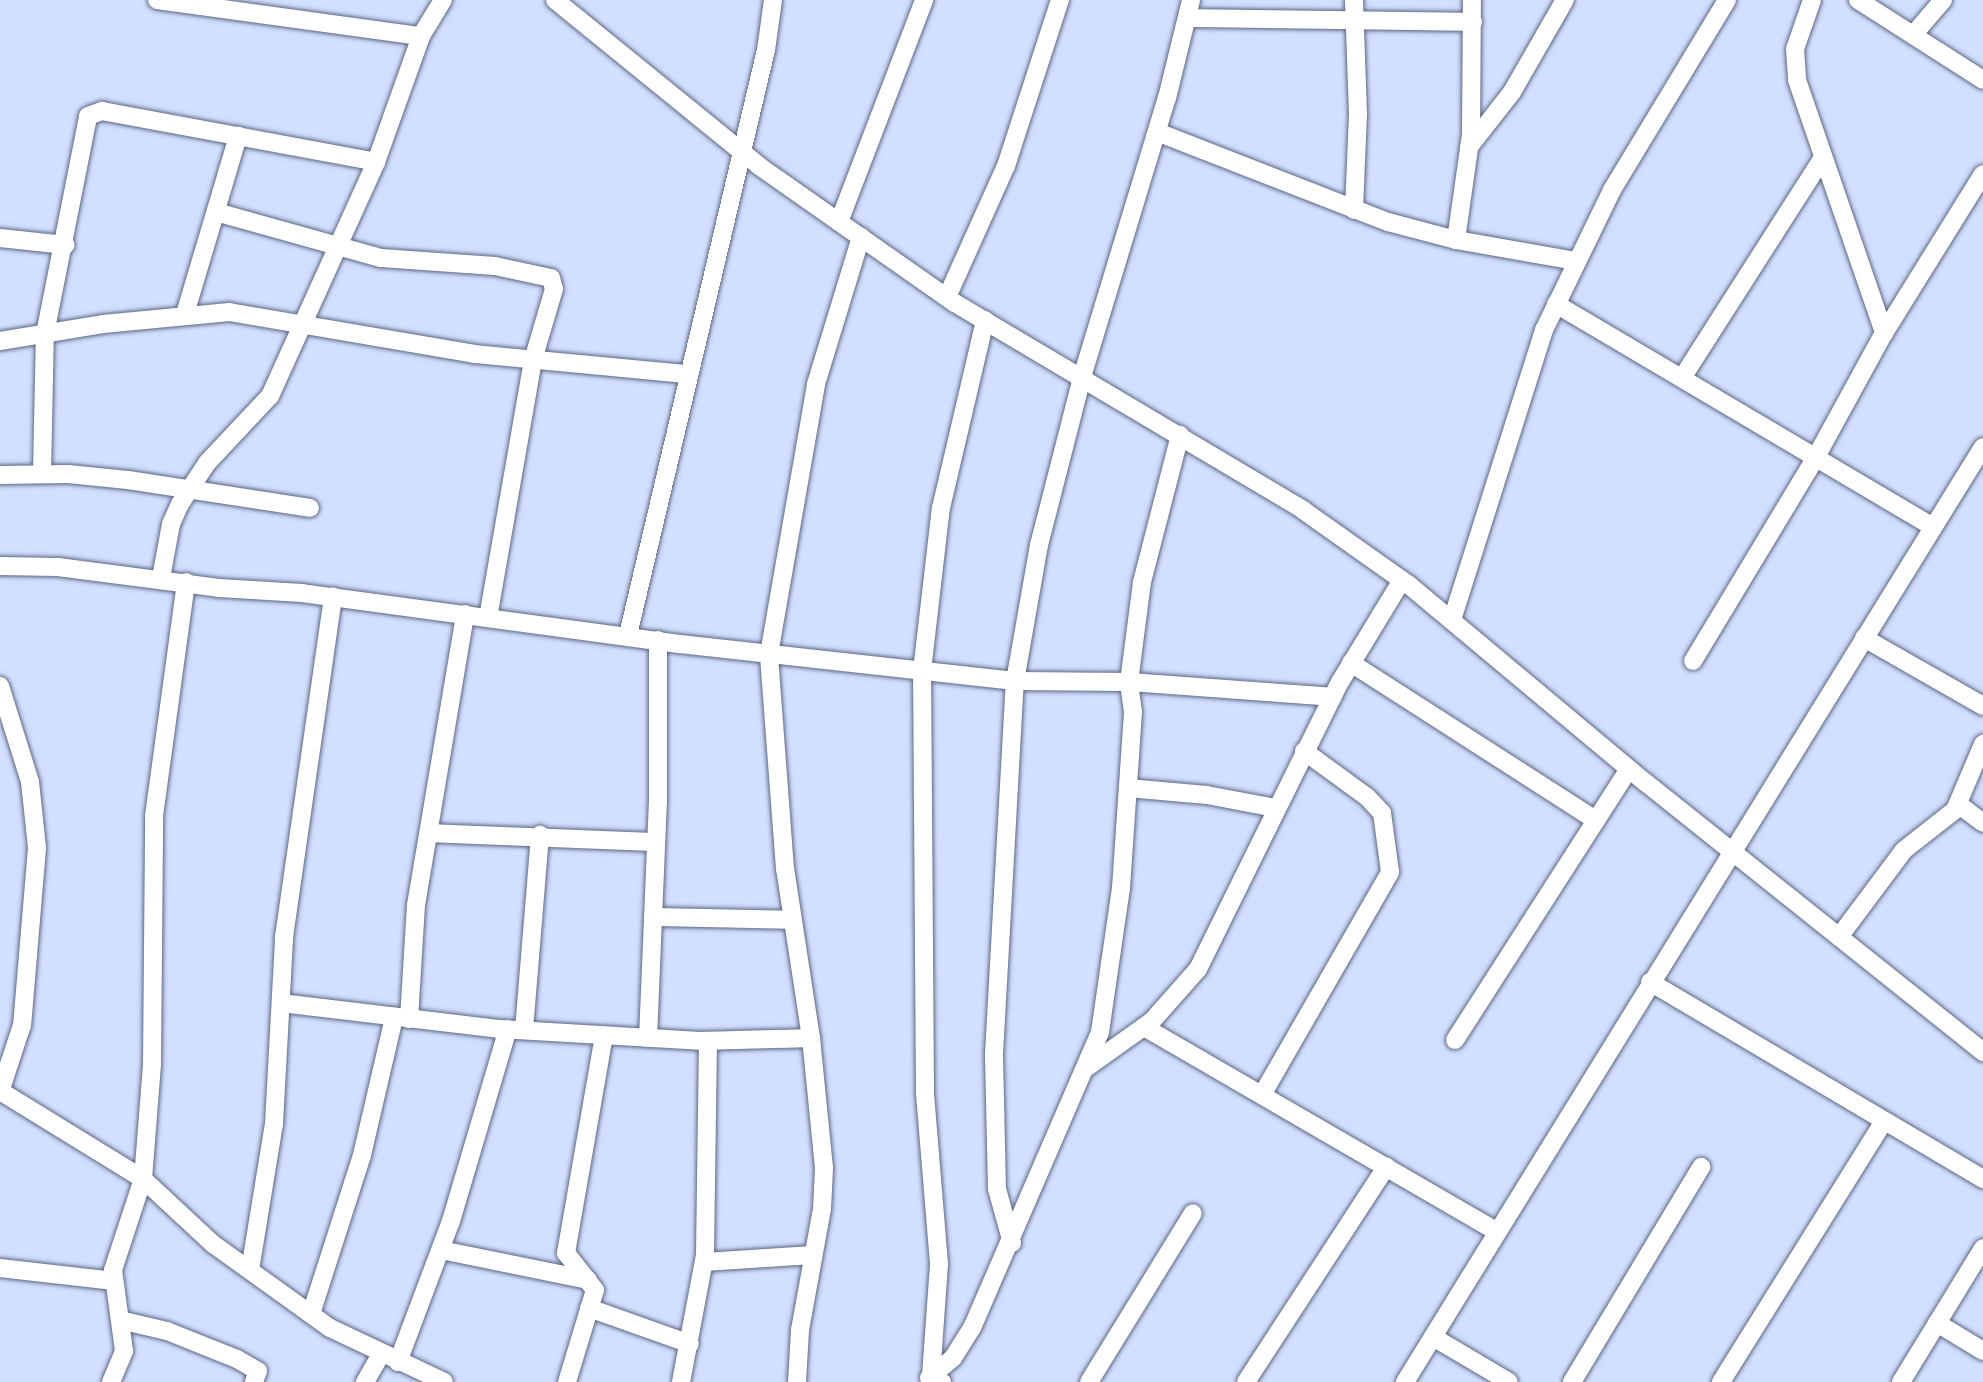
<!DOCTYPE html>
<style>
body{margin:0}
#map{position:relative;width:1983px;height:1382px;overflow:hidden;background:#d2dfff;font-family:Barlow,sans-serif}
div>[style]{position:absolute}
.roads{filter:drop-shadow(0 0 2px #5c6782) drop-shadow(0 0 2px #5c6782)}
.street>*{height:18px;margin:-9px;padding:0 9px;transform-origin:9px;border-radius:9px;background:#fff}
span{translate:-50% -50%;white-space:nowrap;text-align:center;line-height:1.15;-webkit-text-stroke:10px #d2dfff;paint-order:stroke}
</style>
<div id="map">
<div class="roads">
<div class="street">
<i style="left:157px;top:0;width:266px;rotate:7.8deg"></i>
<i style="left:555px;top:0;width:263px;rotate:39.1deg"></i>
<i style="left:759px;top:166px;width:239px;rotate:35deg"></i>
<i style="left:955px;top:303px;width:405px;rotate:30.7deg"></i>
<i style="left:1303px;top:510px;width:130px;rotate:35.3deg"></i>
<i style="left:1409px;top:585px;width:307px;rotate:39.9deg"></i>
<i style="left:1645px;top:782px;width:433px;rotate:38.6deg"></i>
<i style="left:1354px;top:0;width:114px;rotate:88deg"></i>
<i style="left:1358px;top:114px;width:96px;rotate:92.4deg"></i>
<i style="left:1812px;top:0;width:52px;rotate:109.1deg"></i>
<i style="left:1795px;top:49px;width:31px;rotate:86deg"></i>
<i style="left:1797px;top:80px;width:268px;rotate:71deg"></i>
<i style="left:1858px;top:0;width:148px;rotate:32.6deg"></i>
<i style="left:1187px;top:18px;width:286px;rotate:0.8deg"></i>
<i style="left:1913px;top:35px;width:46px;rotate:-49.4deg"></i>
<i style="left:1157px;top:132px;width:248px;rotate:21.3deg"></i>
<i style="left:1388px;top:222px;width:70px;rotate:14.8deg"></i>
<i style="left:1456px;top:240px;width:122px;rotate:9.9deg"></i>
<i style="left:1469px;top:147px;width:70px;rotate:-52deg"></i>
<i style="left:1512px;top:92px;width:106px;rotate:-60.1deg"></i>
<i style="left:216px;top:212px;width:171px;rotate:15.6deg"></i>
<i style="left:381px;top:258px;width:114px;rotate:4deg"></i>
<i style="left:495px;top:266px;width:57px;rotate:12.1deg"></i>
<i style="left:551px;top:278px;width:11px;rotate:75deg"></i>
<i style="left:554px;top:289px;width:74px;rotate:106.5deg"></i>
<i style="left:533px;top:360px;width:261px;rotate:99.9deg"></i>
<i style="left:839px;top:222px;width:238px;rotate:-69deg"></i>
<i style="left:0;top:238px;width:66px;rotate:6.1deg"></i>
<i style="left:1456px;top:240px;width:107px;rotate:-81.9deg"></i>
<i style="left:1471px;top:134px;width:134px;rotate:-89.6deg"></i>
<i style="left:947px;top:297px;width:144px;rotate:-65.8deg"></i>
<i style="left:1006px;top:166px;width:175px;rotate:-72deg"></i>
<i style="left:1556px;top:304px;width:438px;rotate:30.6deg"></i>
<i style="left:185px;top:314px;width:186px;rotate:-73.4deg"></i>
<i style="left:0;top:341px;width:104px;rotate:-9.4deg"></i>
<i style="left:103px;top:324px;width:127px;rotate:-5.4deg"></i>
<i style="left:229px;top:312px;width:249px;rotate:9.7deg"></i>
<i style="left:474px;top:354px;width:214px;rotate:5.4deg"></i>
<i style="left:1682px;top:378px;width:260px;rotate:-57.4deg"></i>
<i style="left:42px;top:473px;width:139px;rotate:-88.8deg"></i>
<i style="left:45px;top:334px;width:222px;rotate:-78.8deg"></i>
<i style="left:88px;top:116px;width:15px;rotate:-20deg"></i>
<i style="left:102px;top:111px;width:279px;rotate:10.5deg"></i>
<i style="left:0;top:475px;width:68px;rotate:-0.8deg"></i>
<i style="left:68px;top:474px;width:60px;rotate:5.7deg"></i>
<i style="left:128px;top:480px;width:184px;rotate:8.7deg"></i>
<i style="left:0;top:566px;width:58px;rotate:1deg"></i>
<i style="left:58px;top:567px;width:162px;rotate:7.4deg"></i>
<i style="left:219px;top:588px;width:83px;rotate:3.4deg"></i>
<i style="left:302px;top:593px;width:381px;rotate:7.7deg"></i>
<i style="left:680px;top:644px;width:337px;rotate:6.3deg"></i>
<i style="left:1015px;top:681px;width:114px;rotate:0.5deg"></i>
<i style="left:1129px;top:682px;width:204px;rotate:4.2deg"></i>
<i style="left:161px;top:578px;width:55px;rotate:-79.5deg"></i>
<i style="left:171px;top:524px;width:22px;rotate:-66deg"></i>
<i style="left:180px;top:504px;width:49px;rotate:-56.6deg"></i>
<i style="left:207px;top:463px;width:92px;rotate:-46.8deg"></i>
<i style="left:270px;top:396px;width:257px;rotate:-65.6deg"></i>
<i style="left:376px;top:162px;width:134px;rotate:-70.3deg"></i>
<i style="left:421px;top:36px;width:42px;rotate:-58.6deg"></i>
<i style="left:1452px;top:620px;width:304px;rotate:-72.4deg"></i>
<i style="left:1544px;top:330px;width:156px;rotate:-64.1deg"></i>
<i style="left:1612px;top:190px;width:222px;rotate:-58.8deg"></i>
<i style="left:628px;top:635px;width:601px;rotate:-76.73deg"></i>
<i style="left:766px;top:50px;width:50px;rotate:-82deg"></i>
<i style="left:1864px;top:638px;width:137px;rotate:29.7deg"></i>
<i style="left:1693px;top:661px;width:238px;rotate:-58.9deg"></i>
<i style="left:1816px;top:457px;width:141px;rotate:-61.3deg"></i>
<i style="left:1884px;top:333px;width:187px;rotate:-58.1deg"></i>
<i style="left:1351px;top:663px;width:291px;rotate:32.7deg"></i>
<i style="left:0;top:686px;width:101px;rotate:72.6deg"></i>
<i style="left:30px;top:782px;width:66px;rotate:83.9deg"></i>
<i style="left:37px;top:848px;width:178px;rotate:94.8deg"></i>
<i style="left:22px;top:1025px;width:71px;rotate:108.2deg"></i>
<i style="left:1128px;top:788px;width:79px;rotate:5.1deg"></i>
<i style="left:1207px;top:795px;width:69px;rotate:10.8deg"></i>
<i style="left:1958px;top:804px;width:31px;rotate:37deg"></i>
<i style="left:430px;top:833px;width:226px;rotate:2.3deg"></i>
<i style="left:653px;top:917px;width:139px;rotate:1.2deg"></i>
<i style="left:1839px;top:937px;width:109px;rotate:-53.2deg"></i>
<i style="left:1904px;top:850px;width:65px;rotate:-38.1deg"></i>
<i style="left:1955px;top:810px;width:72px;rotate:-67deg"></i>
<i style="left:1650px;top:982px;width:387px;rotate:30.6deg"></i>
<i style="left:281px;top:1003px;width:221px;rotate:6.8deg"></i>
<i style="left:500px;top:1029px;width:200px;rotate:3.4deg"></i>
<i style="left:700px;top:1041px;width:111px;rotate:-1.5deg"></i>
<i style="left:409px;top:1019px;width:114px;rotate:-86.5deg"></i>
<i style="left:416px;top:905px;width:295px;rotate:-80.4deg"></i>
<i style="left:1144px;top:1027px;width:408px;rotate:30.1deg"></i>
<i style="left:524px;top:1030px;width:196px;rotate:-85.3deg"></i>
<i style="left:648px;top:1038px;width:237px;rotate:-87.6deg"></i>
<i style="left:658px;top:801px;width:161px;rotate:-90deg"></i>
<i style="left:1455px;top:1040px;width:322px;rotate:-57.3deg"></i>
<i style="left:1086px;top:1068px;width:81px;rotate:-35.5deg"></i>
<i style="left:1152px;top:1021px;width:69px;rotate:-48.5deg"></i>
<i style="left:1198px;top:969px;width:320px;rotate:-63.7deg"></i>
<i style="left:1340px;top:682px;width:119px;rotate:-58.7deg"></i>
<i style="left:0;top:1091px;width:168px;rotate:31.6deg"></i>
<i style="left:143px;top:1179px;width:96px;rotate:42.9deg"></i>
<i style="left:213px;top:1244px;width:144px;rotate:35.7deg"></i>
<i style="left:330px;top:1328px;width:126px;rotate:25.3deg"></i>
<i style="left:1262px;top:1095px;width:257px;rotate:-60.1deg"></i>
<i style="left:1390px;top:872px;width:60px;rotate:-97.7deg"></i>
<i style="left:1382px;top:813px;width:22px;rotate:-133deg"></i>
<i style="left:1367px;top:797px;width:78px;rotate:-143.9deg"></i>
<i style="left:1012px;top:1243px;width:56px;rotate:-105.5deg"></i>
<i style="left:997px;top:1189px;width:135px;rotate:-91.3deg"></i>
<i style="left:994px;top:1054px;width:374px;rotate:-86.8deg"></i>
<i style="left:1015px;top:681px;width:138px;rotate:-80deg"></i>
<i style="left:1039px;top:545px;width:173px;rotate:-75.6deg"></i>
<i style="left:1082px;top:377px;width:292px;rotate:-73.1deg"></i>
<i style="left:1167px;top:98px;width:101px;rotate:-76.2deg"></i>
<i style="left:441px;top:1250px;width:150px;rotate:11.5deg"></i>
<i style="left:704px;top:1262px;width:109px;rotate:-3.7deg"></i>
<i style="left:0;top:1268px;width:115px;rotate:6.5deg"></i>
<i style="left:250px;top:1270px;width:148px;rotate:-80.7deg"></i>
<i style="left:274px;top:1124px;width:187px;rotate:-86.9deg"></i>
<i style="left:284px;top:937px;width:344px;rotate:-81.8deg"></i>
<i style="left:589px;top:1308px;width:107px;rotate:19.6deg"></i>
<i style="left:311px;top:1314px;width:167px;rotate:-72.2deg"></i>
<i style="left:362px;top:1155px;width:142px;rotate:-76.9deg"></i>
<i style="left:120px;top:1320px;width:48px;rotate:13.2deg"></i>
<i style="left:167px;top:1331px;width:75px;rotate:21.8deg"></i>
<i style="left:237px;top:1359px;width:24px;rotate:30deg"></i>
<i style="left:258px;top:1371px;width:12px;rotate:110deg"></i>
<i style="left:1937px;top:1323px;width:54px;rotate:31.3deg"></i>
<i style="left:1433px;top:1337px;width:88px;rotate:30.6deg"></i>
<i style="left:398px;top:1362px;width:151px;rotate:-69.4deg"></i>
<i style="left:451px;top:1221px;width:200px;rotate:-73.5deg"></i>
<i style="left:929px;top:1378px;width:31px;rotate:-40deg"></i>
<i style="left:953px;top:1358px;width:36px;rotate:-58deg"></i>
<i style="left:972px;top:1328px;width:322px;rotate:-66.6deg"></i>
<i style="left:1100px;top:1032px;width:146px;rotate:-81.7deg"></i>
<i style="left:1121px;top:888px;width:176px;rotate:-86.1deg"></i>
<i style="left:1133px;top:712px;width:30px;rotate:-98deg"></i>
<i style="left:1129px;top:682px;width:101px;rotate:-82.6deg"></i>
<i style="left:1142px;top:582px;width:152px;rotate:-75.5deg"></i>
<i style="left:111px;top:1382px;width:34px;rotate:-67deg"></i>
<i style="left:124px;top:1351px;width:82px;rotate:-97.7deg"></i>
<i style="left:113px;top:1270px;width:96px;rotate:-71.8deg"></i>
<i style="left:143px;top:1179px;width:115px;rotate:-85.5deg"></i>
<i style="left:152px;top:1064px;width:248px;rotate:-89.5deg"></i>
<i style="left:154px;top:816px;width:236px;rotate:-82.2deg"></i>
<i style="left:365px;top:1382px;width:32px;rotate:-60deg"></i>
<i style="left:567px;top:1382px;width:96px;rotate:-73.1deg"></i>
<i style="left:595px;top:1290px;width:47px;rotate:-128.1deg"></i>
<i style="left:566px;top:1253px;width:221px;rotate:-80.1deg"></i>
<i style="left:681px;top:1382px;width:129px;rotate:-79.3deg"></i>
<i style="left:705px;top:1255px;width:214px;rotate:-89.2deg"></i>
<i style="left:797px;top:1382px;width:52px;rotate:-86.7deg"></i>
<i style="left:800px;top:1330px;width:123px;rotate:-79.7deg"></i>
<i style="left:822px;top:1209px;width:41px;rotate:-87.2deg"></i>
<i style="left:824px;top:1168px;width:131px;rotate:-95.7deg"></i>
<i style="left:811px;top:1038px;width:171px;rotate:-98.7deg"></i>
<i style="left:785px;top:869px;width:216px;rotate:-94.3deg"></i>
<i style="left:769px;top:654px;width:274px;rotate:-80.1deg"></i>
<i style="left:816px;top:384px;width:154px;rotate:-73deg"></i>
<i style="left:942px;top:1382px;width:13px;rotate:-151deg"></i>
<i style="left:931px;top:1376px;width:112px;rotate:-85.9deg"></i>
<i style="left:939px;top:1264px;width:173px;rotate:-94.7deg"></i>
<i style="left:925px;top:1092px;width:421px;rotate:-90.4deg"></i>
<i style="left:922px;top:671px;width:164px;rotate:-83.4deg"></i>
<i style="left:941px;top:508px;width:193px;rotate:-76.8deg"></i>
<i style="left:1089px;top:1382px;width:198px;rotate:-58.4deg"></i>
<i style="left:1246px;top:1382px;width:257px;rotate:-56.9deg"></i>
<i style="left:1405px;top:1382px;width:1099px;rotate:-58.28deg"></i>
<i style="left:1572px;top:1382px;width:251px;rotate:-59deg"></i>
<i style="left:1721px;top:1382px;width:308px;rotate:-58deg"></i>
<i style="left:1901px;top:1382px;width:157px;rotate:-58.5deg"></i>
</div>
</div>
</div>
